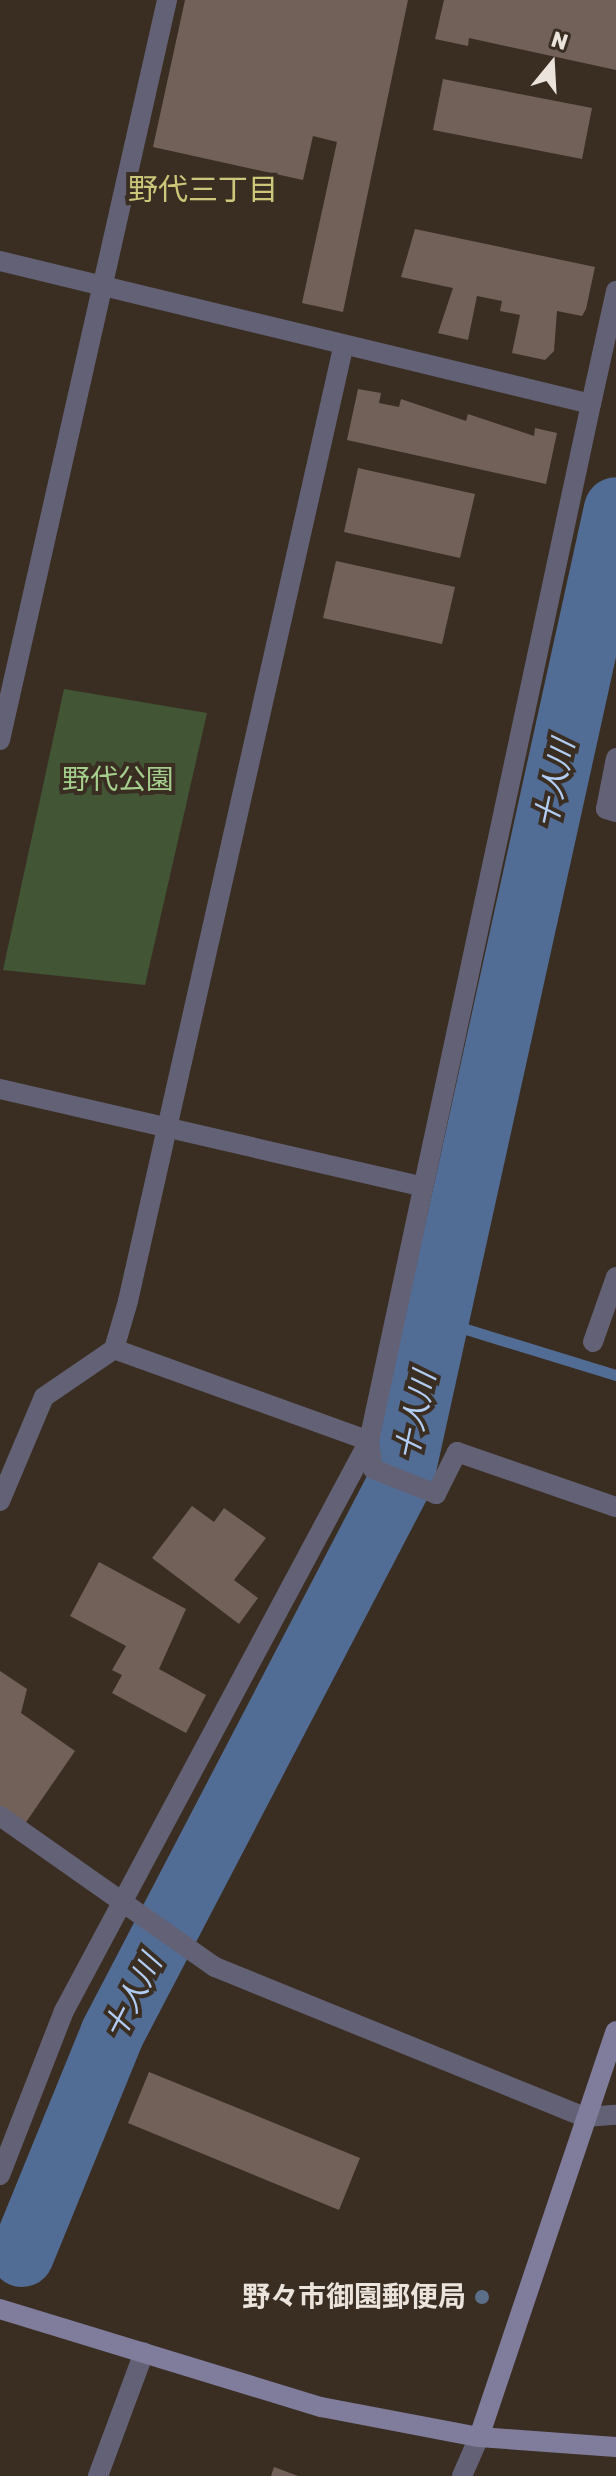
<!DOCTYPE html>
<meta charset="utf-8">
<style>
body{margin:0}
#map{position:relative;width:616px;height:2476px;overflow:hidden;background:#3a2e23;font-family:Rubik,"Noto Sans JP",sans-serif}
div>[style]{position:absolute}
.green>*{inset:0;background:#425636}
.stream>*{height:11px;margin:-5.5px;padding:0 5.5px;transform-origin:5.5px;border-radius:5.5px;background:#526d95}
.river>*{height:64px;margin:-32px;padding:0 32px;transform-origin:32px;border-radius:32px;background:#526d95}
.building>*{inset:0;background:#726159}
.street>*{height:20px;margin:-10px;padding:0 10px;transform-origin:10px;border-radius:10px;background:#636175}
.secondary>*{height:20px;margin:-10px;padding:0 10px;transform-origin:10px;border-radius:10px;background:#7f7c9c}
.dots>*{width:22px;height:22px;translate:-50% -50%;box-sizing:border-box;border:4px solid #3a2e23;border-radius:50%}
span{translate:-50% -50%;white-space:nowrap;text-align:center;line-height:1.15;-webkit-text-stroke:8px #3a2e23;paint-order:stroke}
.park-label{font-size:28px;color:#a5cf8c}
.poi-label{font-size:28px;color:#ebe4dd;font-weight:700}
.right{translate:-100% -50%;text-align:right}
.neighbourhood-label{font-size:30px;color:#ccc779}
.water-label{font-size:30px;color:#b2cdf3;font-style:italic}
.north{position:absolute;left:512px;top:24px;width:80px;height:80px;-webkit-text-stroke:6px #3a2e23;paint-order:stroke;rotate:18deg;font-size:22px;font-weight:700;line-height:32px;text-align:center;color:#ebe4dd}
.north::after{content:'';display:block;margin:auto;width:28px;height:36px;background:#ebe4dd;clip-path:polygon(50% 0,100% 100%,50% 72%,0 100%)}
</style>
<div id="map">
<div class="green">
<i style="clip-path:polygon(64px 689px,207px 713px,145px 985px,3px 970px)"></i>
</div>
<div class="stream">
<i style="left:440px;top:1321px;width:184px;rotate:17.1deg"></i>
</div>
<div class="river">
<i style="left:22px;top:2255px;width:239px;rotate:-67.8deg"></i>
<i style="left:112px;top:2034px;width:627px;rotate:-62.45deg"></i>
<i style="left:402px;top:1478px;width:992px;rotate:-77.55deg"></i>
</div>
<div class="building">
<i style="clip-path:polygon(185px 0,408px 0,343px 312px,302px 303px,337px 142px,313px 136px,303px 180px,153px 147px)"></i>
<i style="clip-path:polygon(444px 0,616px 0,616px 70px,469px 38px,468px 46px,435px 39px)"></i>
<i style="clip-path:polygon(443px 79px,592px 108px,582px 159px,433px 130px)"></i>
<i style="clip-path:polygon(415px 229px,595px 267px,586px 309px,582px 316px,557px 311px,554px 351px,545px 360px,512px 353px,520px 315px,500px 311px,502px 301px,477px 296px,468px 340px,438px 333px,453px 288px,401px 277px)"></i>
<i style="clip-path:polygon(358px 389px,381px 393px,379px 403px,399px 407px,401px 399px,466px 421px,468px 414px,534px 436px,535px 428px,557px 433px,546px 484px,347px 440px)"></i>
<i style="clip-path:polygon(358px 468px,475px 494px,460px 558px,344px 532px)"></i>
<i style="clip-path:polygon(336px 561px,455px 587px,442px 644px,323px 618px)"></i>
<i style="clip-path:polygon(192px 1506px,214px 1522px,224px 1508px,266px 1538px,234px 1580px,258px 1598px,239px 1624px,152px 1558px)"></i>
<i style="clip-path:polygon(99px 1562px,186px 1609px,159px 1669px,206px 1695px,186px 1733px,112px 1693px,122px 1675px,112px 1670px,126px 1646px,70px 1616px)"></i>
<i style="clip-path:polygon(0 1671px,27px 1689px,21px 1713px,75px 1751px,22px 1828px,0 1813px)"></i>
<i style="clip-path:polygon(149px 2072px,360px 2158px,339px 2210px,128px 2123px)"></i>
<i style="clip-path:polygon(274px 2467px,298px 2476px,271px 2476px)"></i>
</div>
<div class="street">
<i style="left:0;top:261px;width:608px;rotate:13.6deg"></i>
<i style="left:591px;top:404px;width:116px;rotate:-77.5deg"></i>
<i style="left:0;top:740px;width:759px;rotate:-77.28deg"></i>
<i style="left:616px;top:758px;width:52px;rotate:101.1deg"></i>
<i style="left:606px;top:809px;width:10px;rotate:17deg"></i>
<i style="left:0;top:1089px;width:431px;rotate:13deg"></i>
<i style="left:593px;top:1342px;width:69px;rotate:-70.5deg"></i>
<i style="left:114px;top:1349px;width:271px;rotate:19.8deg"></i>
<i style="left:369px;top:1441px;width:28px;rotate:82deg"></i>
<i style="left:373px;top:1469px;width:68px;rotate:21.6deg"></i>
<i style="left:436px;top:1494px;width:47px;rotate:-63.4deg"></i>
<i style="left:457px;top:1452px;width:168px;rotate:19.1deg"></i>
<i style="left:0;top:1501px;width:113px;rotate:-67.1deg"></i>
<i style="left:44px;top:1397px;width:85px;rotate:-34.4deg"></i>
<i style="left:114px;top:1349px;width:50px;rotate:-73.7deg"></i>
<i style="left:128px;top:1301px;width:977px;rotate:-77.29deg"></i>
<i style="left:0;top:1816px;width:263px;rotate:35.1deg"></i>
<i style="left:215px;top:1967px;width:399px;rotate:22.1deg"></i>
<i style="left:585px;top:2117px;width:31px;rotate:-4deg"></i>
<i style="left:0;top:2175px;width:176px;rotate:-68.7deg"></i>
<i style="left:64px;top:2011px;width:646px;rotate:-61.85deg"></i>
<i style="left:369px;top:1441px;width:1060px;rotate:-77.92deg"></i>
<i style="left:98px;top:2476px;width:132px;rotate:-69.6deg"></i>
<i style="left:462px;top:2476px;width:43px;rotate:-66.4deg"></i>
</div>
<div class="secondary">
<i style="left:0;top:2309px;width:336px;rotate:17deg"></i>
<i style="left:321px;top:2407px;width:161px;rotate:10.8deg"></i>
<i style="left:479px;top:2437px;width:137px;rotate:4.2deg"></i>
<i style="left:479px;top:2437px;width:428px;rotate:-71.4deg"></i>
</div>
<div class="dots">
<i style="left:482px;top:2297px;background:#5c6f8a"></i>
</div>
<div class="park-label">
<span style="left:118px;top:780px">野代公園</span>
</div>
<div class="poi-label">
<span class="right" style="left:466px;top:2297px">野々市御園郵便局</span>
</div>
<div class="neighbourhood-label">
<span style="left:203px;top:190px">野代三丁目</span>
</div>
<div class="water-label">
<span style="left:555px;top:784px;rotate:-78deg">十人川</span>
<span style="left:416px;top:1416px;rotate:-78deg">十人川</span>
<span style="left:133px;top:1997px;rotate:-63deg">十人川</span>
</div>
<div class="north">N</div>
</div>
